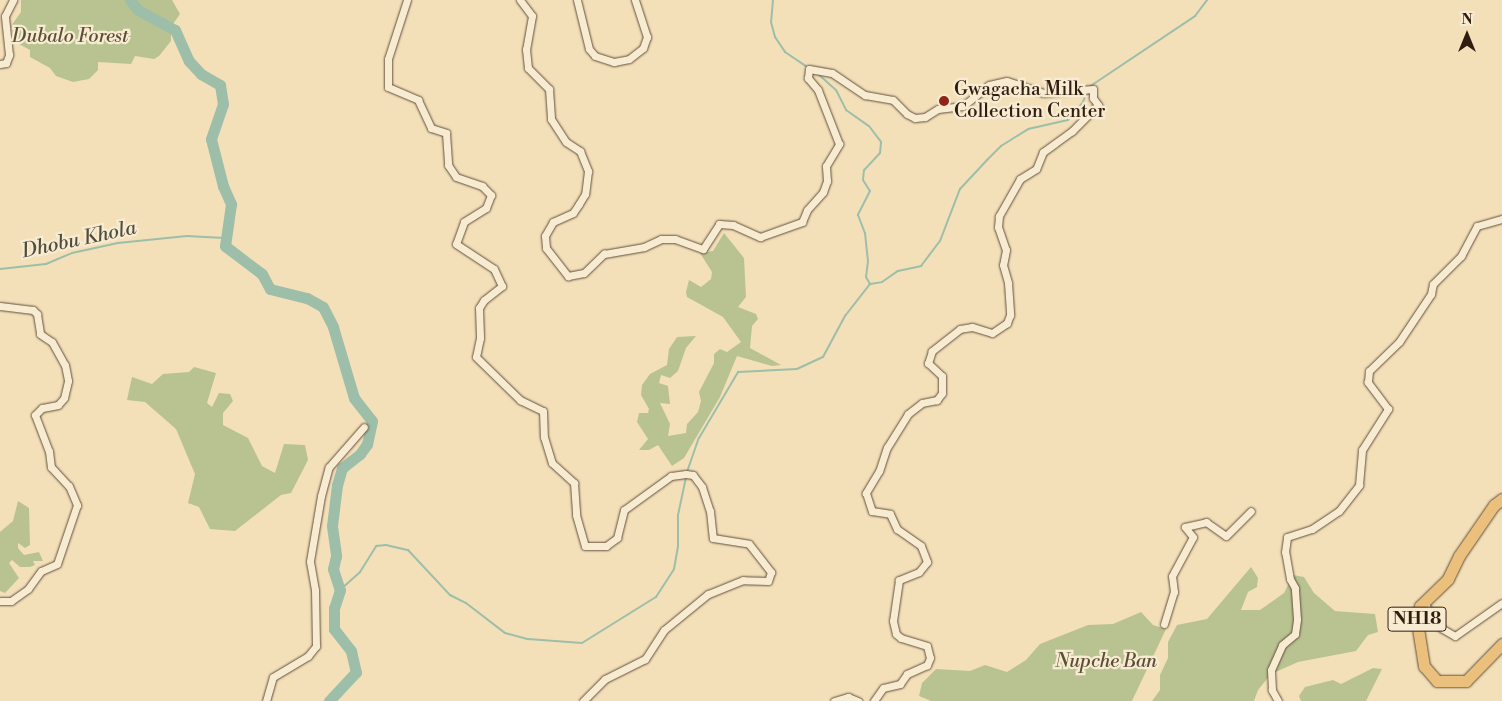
<!DOCTYPE html>
<style>
body{margin:0}
#map{position:relative;width:1502px;height:701px;overflow:hidden;background:#f3e0b9;font-family:"Libre Bodoni",serif}
div>[style]{position:absolute}
.green>*{inset:0;background:#b8c391}
.stream>*{height:2px;margin:-1px;padding:0 1px;transform-origin:1px;border-radius:1px;background:#9dbea9}
.river>*{height:11px;margin:-5.5px;padding:0 5.5px;transform-origin:5.5px;border-radius:5.5px;background:#9dbea9}
.roads{filter:drop-shadow(0 0 1px #624e3a) drop-shadow(0 0 1px #624e3a)}
.street>*{height:7px;margin:-3.5px;padding:0 3.5px;transform-origin:3.5px;border-radius:3.5px;background:#f7ebd2}
.primary>*{height:11px;margin:-5.5px;padding:0 5.5px;transform-origin:5.5px;border-radius:5.5px;background:#eac07c}
.dots>*{width:14px;height:14px;translate:-50% -50%;box-sizing:border-box;border:2px solid #f7ebd2;border-radius:50%}
span{translate:-50% -50%;white-space:nowrap;text-align:center;line-height:1.15;-webkit-text-stroke:4.5px #f7ebd2;paint-order:stroke}
.shield-label span{padding:1px 4px;background:#f7ebd2;border:1px solid;border-radius:4px;-webkit-text-stroke-width:0}
.shield-label{font-size:18px;color:#311d0f;font-weight:700}
.park-label{font-size:19px;color:#5a4f36;font-style:italic}
.poi-label{font-size:19px;color:#311d0f}
.left{translate:0 -50%;text-align:left}
.water-label{font-size:20px;color:#514d3d;font-style:italic}
.north{position:absolute;left:1442px;top:10px;width:50px;height:50px;-webkit-text-stroke:4px #f7ebd2;paint-order:stroke;rotate:0deg;font-size:14px;font-weight:700;line-height:20px;text-align:center;color:#311d0f}
.north::after{content:'';display:block;margin:auto;width:18px;height:22px;background:#311d0f;clip-path:polygon(50% 0,100% 100%,50% 72%,0 100%)}
</style>
<div id="map">
<div class="green">
<i style="clip-path:polygon(21px 0,172px 0,180px 14px,171px 27px,171px 41px,159px 56px,154px 59px,135px 56px,131px 64px,98px 62px,98px 70px,89px 79px,73px 82px,56px 76px,50px 68px,30px 57px,30px 50px,17px 43px,11px 26px,21px 12px)"></i>
<i style="clip-path:polygon(724px 233px,744px 258px,746px 297px,738px 307px,756px 314px,758px 319px,752px 326px,750px 348px,781px 365px,772px 366px,737px 356px,720px 397px,684px 458px,672px 466px,658px 445px,649px 450px,639px 450px,648px 439px,637px 422px,639px 413px,648px 413px,649px 409px,641px 395px,642px 385px,650px 374px,667px 365px,669px 349px,677px 337px,696px 336px,686px 348px,678px 371px,670px 378px,661px 375px,659px 383px,668px 386px,670px 404px,660px 403px,670px 424px,668px 436px,686px 433px,687px 424px,698px 412px,701px 401px,699px 392px,714px 363px,714px 354px,720px 349px,727px 352px,741px 342px,723px 317px,687px 297px,686px 292px,689px 280px,701px 287px,711px 279px,712px 272px,700px 253px,713px 251px)"></i>
<i style="clip-path:polygon(194px 367px,216px 373px,207px 403px,212px 407px,219px 393px,230px 394px,233px 401px,223px 413px,223px 425px,248px 438px,262px 466px,275px 473px,284px 444px,305px 445px,308px 460px,291px 493px,281px 495px,235px 531px,210px 529px,199px 507px,188px 503px,195px 474px,176px 429px,145px 402px,127px 400px,132px 377px,152px 384px,163px 374px,189px 372px)"></i>
<i style="clip-path:polygon(18px 501px,29px 508px,30px 545px,25px 548px,18px 543px,18px 548px,24px 555px,39px 552px,43px 561px,33px 561px,35px 565px,30px 567px,20px 567px,12px 560px,9px 563px,19px 578px,5px 593px,0 591px,0 532px,13px 521px)"></i>
<i style="clip-path:polygon(1251px 567px,1258px 578px,1257px 587px,1248px 592px,1241px 610px,1260px 610px,1284px 593px,1293px 575px,1304px 577px,1314px 593px,1335px 611px,1375px 614px,1378px 632px,1368px 635px,1356px 651px,1298px 662px,1271px 674px,1258px 690px,1254px 701px,1152px 701px,1160px 690px,1160px 675px,1168px 658px,1168px 642px,1177px 625px,1207px 619px)"></i>
<i style="clip-path:polygon(1141px 612px,1153px 625px,1166px 629px,1132px 701px,931px 701px,919px 696px,922px 683px,936px 669px,970px 671px,985px 665px,1007px 672px,1026px 660px,1040px 644px,1088px 625px,1113px 624px)"></i>
<i style="clip-path:polygon(1373px 668px,1382px 669px,1366px 701px,1301px 701px,1299px 696px,1305px 687px,1333px 680px,1341px 684px)"></i>
</div>
<div class="stream">
<i style="left:773px;top:0;width:22px;rotate:95deg"></i>
<i style="left:771px;top:22px;width:16px;rotate:75deg"></i>
<i style="left:775px;top:37px;width:18px;rotate:56deg"></i>
<i style="left:785px;top:52px;width:27px;rotate:34deg"></i>
<i style="left:817px;top:73px;width:25px;rotate:42deg"></i>
<i style="left:836px;top:90px;width:22px;rotate:63deg"></i>
<i style="left:846px;top:110px;width:28px;rotate:35deg"></i>
<i style="left:869px;top:126px;width:20px;rotate:53deg"></i>
<i style="left:881px;top:142px;width:11px;rotate:95deg"></i>
<i style="left:880px;top:153px;width:23px;rotate:133deg"></i>
<i style="left:864px;top:170px;width:10px;rotate:96deg"></i>
<i style="left:863px;top:180px;width:13px;rotate:58deg"></i>
<i style="left:870px;top:191px;width:27px;rotate:117deg"></i>
<i style="left:858px;top:215px;width:19px;rotate:69deg"></i>
<i style="left:865px;top:233px;width:28px;rotate:84deg"></i>
<i style="left:868px;top:261px;width:16px;rotate:97deg"></i>
<i style="left:866px;top:277px;width:8px;rotate:60deg"></i>
<i style="left:1089px;top:87px;width:128px;rotate:-33.8deg"></i>
<i style="left:1195px;top:16px;width:20px;rotate:-53deg"></i>
<i style="left:0;top:269px;width:46px;rotate:-6.2deg"></i>
<i style="left:46px;top:264px;width:28px;rotate:-23deg"></i>
<i style="left:72px;top:253px;width:47px;rotate:-12.3deg"></i>
<i style="left:118px;top:243px;width:69px;rotate:-5.8deg"></i>
<i style="left:187px;top:236px;width:37px;rotate:3deg"></i>
<i style="left:687px;top:472px;width:36px;rotate:-71deg"></i>
<i style="left:699px;top:438px;width:77px;rotate:-59.4deg"></i>
<i style="left:738px;top:372px;width:59px;rotate:-2.9deg"></i>
<i style="left:797px;top:369px;width:29px;rotate:-25deg"></i>
<i style="left:823px;top:357px;width:47px;rotate:-61.8deg"></i>
<i style="left:845px;top:316px;width:41px;rotate:-52deg"></i>
<i style="left:870px;top:284px;width:12px;rotate:-9deg"></i>
<i style="left:882px;top:282px;width:19px;rotate:-35deg"></i>
<i style="left:898px;top:271px;width:24px;rotate:-12deg"></i>
<i style="left:921px;top:266px;width:31px;rotate:-53deg"></i>
<i style="left:940px;top:241px;width:56px;rotate:-69deg"></i>
<i style="left:960px;top:189px;width:40px;rotate:-47deg"></i>
<i style="left:987px;top:160px;width:20px;rotate:-45deg"></i>
<i style="left:1001px;top:146px;width:32px;rotate:-32deg"></i>
<i style="left:1028px;top:129px;width:41px;rotate:-12.7deg"></i>
<i style="left:1068px;top:120px;width:23px;rotate:-50deg"></i>
<i style="left:1083px;top:102px;width:12px;rotate:-70deg"></i>
<i style="left:340px;top:590px;width:27px;rotate:-42deg"></i>
<i style="left:360px;top:572px;width:31px;rotate:-58deg"></i>
<i style="left:376px;top:546px;width:10px;rotate:-6deg"></i>
<i style="left:386px;top:545px;width:23px;rotate:13deg"></i>
<i style="left:408px;top:550px;width:62px;rotate:47deg"></i>
<i style="left:450px;top:595px;width:18px;rotate:27deg"></i>
<i style="left:466px;top:603px;width:49px;rotate:37.6deg"></i>
<i style="left:505px;top:633px;width:24px;rotate:15deg"></i>
<i style="left:528px;top:639px;width:54px;rotate:4.2deg"></i>
<i style="left:582px;top:643px;width:87px;rotate:-31.9deg"></i>
<i style="left:656px;top:597px;width:33px;rotate:-57deg"></i>
<i style="left:674px;top:569px;width:23px;rotate:-80deg"></i>
<i style="left:678px;top:546px;width:31px;rotate:-90deg"></i>
<i style="left:678px;top:515px;width:39px;rotate:-78deg"></i>
</div>
<div class="river">
<i style="left:130px;top:0;width:13px;rotate:51deg"></i>
<i style="left:138px;top:10px;width:42px;rotate:28.4deg"></i>
<i style="left:175px;top:30px;width:34px;rotate:66deg"></i>
<i style="left:189px;top:61px;width:18px;rotate:47deg"></i>
<i style="left:201px;top:74px;width:22px;rotate:30deg"></i>
<i style="left:220px;top:85px;width:19px;rotate:81deg"></i>
<i style="left:223px;top:104px;width:37px;rotate:109deg"></i>
<i style="left:211px;top:139px;width:49px;rotate:75.7deg"></i>
<i style="left:223px;top:186px;width:20px;rotate:66deg"></i>
<i style="left:231px;top:204px;width:42px;rotate:98.1deg"></i>
<i style="left:225px;top:246px;width:46px;rotate:37.1deg"></i>
<i style="left:262px;top:274px;width:17px;rotate:62deg"></i>
<i style="left:270px;top:289px;width:38px;rotate:14deg"></i>
<i style="left:307px;top:298px;width:18px;rotate:29deg"></i>
<i style="left:323px;top:307px;width:22px;rotate:63deg"></i>
<i style="left:333px;top:327px;width:74px;rotate:73.5deg"></i>
<i style="left:354px;top:398px;width:29px;rotate:52deg"></i>
<i style="left:372px;top:421px;width:24px;rotate:102deg"></i>
<i style="left:367px;top:444px;width:12px;rotate:125deg"></i>
<i style="left:360px;top:454px;width:23px;rotate:142deg"></i>
<i style="left:342px;top:468px;width:18px;rotate:106deg"></i>
<i style="left:337px;top:485px;width:41px;rotate:97deg"></i>
<i style="left:332px;top:526px;width:30px;rotate:82deg"></i>
<i style="left:336px;top:556px;width:13px;rotate:103deg"></i>
<i style="left:333px;top:569px;width:22px;rotate:72deg"></i>
<i style="left:340px;top:590px;width:19px;rotate:108deg"></i>
<i style="left:334px;top:608px;width:21px;rotate:90deg"></i>
<i style="left:334px;top:629px;width:28px;rotate:52deg"></i>
<i style="left:351px;top:651px;width:22px;rotate:77deg"></i>
<i style="left:356px;top:672px;width:40px;rotate:133deg"></i>
</div>
<div class="roads">
<div class="street">
<i style="left:407px;top:0;width:62px;rotate:107.9deg"></i>
<i style="left:388px;top:59px;width:28px;rotate:90deg"></i>
<i style="left:388px;top:87px;width:33px;rotate:23deg"></i>
<i style="left:418px;top:100px;width:31px;rotate:65deg"></i>
<i style="left:431px;top:128px;width:16px;rotate:18deg"></i>
<i style="left:446px;top:133px;width:32px;rotate:86deg"></i>
<i style="left:448px;top:165px;width:14px;rotate:56deg"></i>
<i style="left:456px;top:177px;width:28px;rotate:19deg"></i>
<i style="left:482px;top:186px;width:13px;rotate:45deg"></i>
<i style="left:491px;top:195px;width:14px;rotate:111deg"></i>
<i style="left:486px;top:208px;width:26px;rotate:148deg"></i>
<i style="left:464px;top:222px;width:23px;rotate:110deg"></i>
<i style="left:456px;top:244px;width:45px;rotate:33.3deg"></i>
<i style="left:494px;top:269px;width:19px;rotate:65deg"></i>
<i style="left:502px;top:286px;width:23px;rotate:142deg"></i>
<i style="left:484px;top:300px;width:9px;rotate:122deg"></i>
<i style="left:479px;top:308px;width:30px;rotate:88deg"></i>
<i style="left:480px;top:338px;width:19px;rotate:102deg"></i>
<i style="left:476px;top:357px;width:62px;rotate:44.3deg"></i>
<i style="left:520px;top:400px;width:25px;rotate:26deg"></i>
<i style="left:543px;top:411px;width:26px;rotate:88deg"></i>
<i style="left:544px;top:437px;width:27px;rotate:73deg"></i>
<i style="left:552px;top:463px;width:30px;rotate:42deg"></i>
<i style="left:574px;top:483px;width:32px;rotate:86deg"></i>
<i style="left:576px;top:515px;width:32px;rotate:74deg"></i>
<i style="left:585px;top:546px;width:21px"></i>
<i style="left:606px;top:546px;width:14px;rotate:-36deg"></i>
<i style="left:617px;top:538px;width:29px;rotate:-76deg"></i>
<i style="left:624px;top:510px;width:58px;rotate:-35.9deg"></i>
<i style="left:671px;top:476px;width:15px;rotate:-8deg"></i>
<i style="left:686px;top:474px;width:7px;rotate:8deg"></i>
<i style="left:693px;top:475px;width:15px;rotate:53deg"></i>
<i style="left:702px;top:487px;width:25px;rotate:72deg"></i>
<i style="left:710px;top:511px;width:27px;rotate:84deg"></i>
<i style="left:713px;top:538px;width:36px;rotate:9deg"></i>
<i style="left:749px;top:544px;width:36px;rotate:52deg"></i>
<i style="left:771px;top:572px;width:9px;rotate:108deg"></i>
<i style="left:768px;top:581px;width:25px;rotate:-178deg"></i>
<i style="left:743px;top:580px;width:38px;rotate:158deg"></i>
<i style="left:708px;top:594px;width:57px;rotate:140.7deg"></i>
<i style="left:664px;top:630px;width:35px;rotate:123deg"></i>
<i style="left:645px;top:659px;width:45px;rotate:153.4deg"></i>
<i style="left:605px;top:679px;width:31px;rotate:135deg"></i>
<i style="left:520px;top:0;width:20px;rotate:53deg"></i>
<i style="left:532px;top:16px;width:34px;rotate:100deg"></i>
<i style="left:526px;top:49px;width:19px;rotate:84deg"></i>
<i style="left:528px;top:68px;width:30px;rotate:45deg"></i>
<i style="left:549px;top:89px;width:30px;rotate:86deg"></i>
<i style="left:551px;top:119px;width:27px;rotate:57deg"></i>
<i style="left:566px;top:142px;width:17px;rotate:33deg"></i>
<i style="left:580px;top:151px;width:22px;rotate:68deg"></i>
<i style="left:588px;top:171px;width:23px;rotate:97deg"></i>
<i style="left:585px;top:194px;width:12px;rotate:121deg"></i>
<i style="left:579px;top:204px;width:11px;rotate:124deg"></i>
<i style="left:573px;top:213px;width:22px;rotate:156deg"></i>
<i style="left:553px;top:222px;width:16px;rotate:120deg"></i>
<i style="left:545px;top:236px;width:12px;rotate:85deg"></i>
<i style="left:546px;top:248px;width:36px;rotate:52deg"></i>
<i style="left:568px;top:276px;width:16px;rotate:-11deg"></i>
<i style="left:584px;top:273px;width:28px;rotate:-44deg"></i>
<i style="left:604px;top:254px;width:41px;rotate:-9.9deg"></i>
<i style="left:644px;top:247px;width:19px;rotate:-25deg"></i>
<i style="left:661px;top:239px;width:14px"></i>
<i style="left:675px;top:239px;width:30px;rotate:20deg"></i>
<i style="left:703px;top:249px;width:30px;rotate:-57deg"></i>
<i style="left:719px;top:224px;width:14px;rotate:4deg"></i>
<i style="left:733px;top:225px;width:30px;rotate:24deg"></i>
<i style="left:760px;top:237px;width:45px;rotate:-19.7deg"></i>
<i style="left:802px;top:222px;width:13px;rotate:-67deg"></i>
<i style="left:807px;top:210px;width:24px;rotate:-48deg"></i>
<i style="left:823px;top:192px;width:12px;rotate:-70deg"></i>
<i style="left:827px;top:181px;width:15px;rotate:-94deg"></i>
<i style="left:826px;top:166px;width:26px;rotate:-59deg"></i>
<i style="left:839px;top:144px;width:58px;rotate:-111.3deg"></i>
<i style="left:818px;top:90px;width:16px;rotate:-130deg"></i>
<i style="left:808px;top:78px;width:9px;rotate:-84deg"></i>
<i style="left:809px;top:69px;width:23px;rotate:10deg"></i>
<i style="left:832px;top:73px;width:40px;rotate:34deg"></i>
<i style="left:865px;top:95px;width:28px;rotate:10deg"></i>
<i style="left:893px;top:100px;width:20px;rotate:45deg"></i>
<i style="left:907px;top:114px;width:9px;rotate:27deg"></i>
<i style="left:915px;top:118px;width:10px;rotate:-6deg"></i>
<i style="left:925px;top:117px;width:15px;rotate:-32deg"></i>
<i style="left:938px;top:109px;width:25px;rotate:-7deg"></i>
<i style="left:963px;top:106px;width:33px;rotate:-39deg"></i>
<i style="left:989px;top:85px;width:18px;rotate:-13deg"></i>
<i style="left:1007px;top:81px;width:38px;rotate:18deg"></i>
<i style="left:1043px;top:93px;width:50px;rotate:-4.6deg"></i>
<i style="left:1093px;top:89px;width:9px;rotate:90deg"></i>
<i style="left:1093px;top:98px;width:9px;rotate:54deg"></i>
<i style="left:1098px;top:105px;width:37px;rotate:135deg"></i>
<i style="left:1072px;top:131px;width:36px;rotate:144deg"></i>
<i style="left:1043px;top:152px;width:18px;rotate:112deg"></i>
<i style="left:1036px;top:169px;width:19px;rotate:148deg"></i>
<i style="left:1020px;top:179px;width:43px;rotate:119.6deg"></i>
<i style="left:999px;top:216px;width:11px;rotate:95deg"></i>
<i style="left:998px;top:227px;width:24px;rotate:71deg"></i>
<i style="left:1006px;top:250px;width:15px;rotate:101deg"></i>
<i style="left:1003px;top:265px;width:19px;rotate:74deg"></i>
<i style="left:1008px;top:283px;width:32px;rotate:86deg"></i>
<i style="left:1010px;top:315px;width:9px;rotate:111deg"></i>
<i style="left:1007px;top:323px;width:18px;rotate:146deg"></i>
<i style="left:992px;top:333px;width:21px;rotate:-163deg"></i>
<i style="left:972px;top:327px;width:12px;rotate:171deg"></i>
<i style="left:960px;top:329px;width:36px;rotate:142deg"></i>
<i style="left:932px;top:351px;width:13px;rotate:108deg"></i>
<i style="left:928px;top:363px;width:19px;rotate:43deg"></i>
<i style="left:942px;top:376px;width:17px;rotate:90deg"></i>
<i style="left:942px;top:393px;width:9px;rotate:126deg"></i>
<i style="left:937px;top:400px;width:15px;rotate:169deg"></i>
<i style="left:922px;top:403px;width:18px;rotate:142deg"></i>
<i style="left:908px;top:414px;width:39px;rotate:122deg"></i>
<i style="left:887px;top:447px;width:25px;rotate:108deg"></i>
<i style="left:879px;top:471px;width:26px;rotate:121deg"></i>
<i style="left:866px;top:493px;width:19px;rotate:72deg"></i>
<i style="left:872px;top:511px;width:18px;rotate:9deg"></i>
<i style="left:890px;top:514px;width:17px;rotate:65deg"></i>
<i style="left:897px;top:529px;width:29px;rotate:35deg"></i>
<i style="left:921px;top:546px;width:17px;rotate:69deg"></i>
<i style="left:927px;top:562px;width:13px;rotate:129deg"></i>
<i style="left:919px;top:572px;width:22px;rotate:158deg"></i>
<i style="left:899px;top:580px;width:41px;rotate:98.3deg"></i>
<i style="left:893px;top:621px;width:13px;rotate:77deg"></i>
<i style="left:896px;top:634px;width:6px;rotate:39deg"></i>
<i style="left:901px;top:638px;width:27px;rotate:17deg"></i>
<i style="left:927px;top:646px;width:12px;rotate:76deg"></i>
<i style="left:930px;top:658px;width:8px;rotate:113deg"></i>
<i style="left:927px;top:665px;width:22px;rotate:156deg"></i>
<i style="left:907px;top:674px;width:12px;rotate:125deg"></i>
<i style="left:900px;top:684px;width:17px;rotate:167deg"></i>
<i style="left:883px;top:688px;width:16px;rotate:125deg"></i>
<i style="left:577px;top:0;width:50px;rotate:76.2deg"></i>
<i style="left:589px;top:49px;width:9px;rotate:49deg"></i>
<i style="left:595px;top:56px;width:20px;rotate:18deg"></i>
<i style="left:614px;top:62px;width:15px;rotate:-11deg"></i>
<i style="left:629px;top:59px;width:18px;rotate:-38deg"></i>
<i style="left:643px;top:48px;width:12px;rotate:-70deg"></i>
<i style="left:647px;top:37px;width:39px;rotate:-108deg"></i>
<i style="left:0;top:64px;width:6px;rotate:-9deg"></i>
<i style="left:6px;top:63px;width:9px;rotate:-69deg"></i>
<i style="left:9px;top:55px;width:39px;rotate:-96deg"></i>
<i style="left:5px;top:16px;width:18px;rotate:-63deg"></i>
<i style="left:0;top:306px;width:33px;rotate:7deg"></i>
<i style="left:33px;top:310px;width:6px;rotate:45deg"></i>
<i style="left:37px;top:314px;width:20px;rotate:81deg"></i>
<i style="left:40px;top:334px;width:14px;rotate:34deg"></i>
<i style="left:52px;top:342px;width:26px;rotate:61deg"></i>
<i style="left:65px;top:365px;width:16px;rotate:79deg"></i>
<i style="left:68px;top:381px;width:17px;rotate:103deg"></i>
<i style="left:64px;top:398px;width:9px;rotate:131deg"></i>
<i style="left:58px;top:405px;width:16px;rotate:169deg"></i>
<i style="left:42px;top:408px;width:10px;rotate:135deg"></i>
<i style="left:35px;top:415px;width:39px;rotate:69deg"></i>
<i style="left:49px;top:451px;width:16px;rotate:83deg"></i>
<i style="left:51px;top:467px;width:26px;rotate:47deg"></i>
<i style="left:69px;top:486px;width:21px;rotate:67deg"></i>
<i style="left:77px;top:505px;width:62px;rotate:108.7deg"></i>
<i style="left:57px;top:564px;width:17px;rotate:156deg"></i>
<i style="left:41px;top:571px;width:22px;rotate:126deg"></i>
<i style="left:28px;top:589px;width:21px;rotate:145deg"></i>
<i style="left:11px;top:601px;width:11px;rotate:180deg"></i>
<i style="left:1423px;top:602px;width:32px;rotate:55deg"></i>
<i style="left:1441px;top:628px;width:16px;rotate:30deg"></i>
<i style="left:1455px;top:636px;width:57px;rotate:-35.1deg"></i>
<i style="left:1164px;top:624px;width:34px;rotate:-73deg"></i>
<i style="left:1174px;top:592px;width:16px;rotate:-97deg"></i>
<i style="left:1172px;top:576px;width:44px;rotate:-61.7deg"></i>
<i style="left:1193px;top:537px;width:13px;rotate:-129deg"></i>
<i style="left:1185px;top:527px;width:22px;rotate:-13deg"></i>
<i style="left:1206px;top:522px;width:24px;rotate:35deg"></i>
<i style="left:1226px;top:536px;width:35px;rotate:-45deg"></i>
<i style="left:266px;top:701px;width:25px;rotate:-74deg"></i>
<i style="left:273px;top:677px;width:41px;rotate:-31deg"></i>
<i style="left:308px;top:656px;width:13px;rotate:-51deg"></i>
<i style="left:316px;top:646px;width:56px;rotate:-91deg"></i>
<i style="left:315px;top:590px;width:29px;rotate:-100deg"></i>
<i style="left:310px;top:561px;width:66px;rotate:-80.4deg"></i>
<i style="left:321px;top:496px;width:30px;rotate:-75deg"></i>
<i style="left:329px;top:467px;width:53px;rotate:-48.8deg"></i>
<i style="left:834px;top:701px;width:15px;rotate:-16deg"></i>
<i style="left:848px;top:697px;width:11px;rotate:22deg"></i>
<i style="left:1278px;top:701px;width:13px;rotate:-119deg"></i>
<i style="left:1272px;top:690px;width:20px;rotate:-93deg"></i>
<i style="left:1271px;top:670px;width:27px;rotate:-66deg"></i>
<i style="left:1282px;top:645px;width:17px;rotate:-40deg"></i>
<i style="left:1295px;top:634px;width:15px;rotate:-82deg"></i>
<i style="left:1297px;top:619px;width:31px;rotate:-94deg"></i>
<i style="left:1295px;top:588px;width:10px;rotate:-119deg"></i>
<i style="left:1290px;top:579px;width:27px;rotate:-100deg"></i>
<i style="left:1285px;top:552px;width:15px;rotate:-82deg"></i>
<i style="left:1287px;top:537px;width:26px;rotate:-18deg"></i>
<i style="left:1312px;top:529px;width:32px;rotate:-34deg"></i>
<i style="left:1339px;top:511px;width:33px;rotate:-52deg"></i>
<i style="left:1359px;top:485px;width:35px;rotate:-85deg"></i>
<i style="left:1362px;top:450px;width:49px;rotate:-57.6deg"></i>
<i style="left:1388px;top:409px;width:34px;rotate:-127deg"></i>
<i style="left:1368px;top:382px;width:11px;rotate:-85deg"></i>
<i style="left:1369px;top:371px;width:42px;rotate:-44deg"></i>
<i style="left:1399px;top:342px;width:58px;rotate:-56.3deg"></i>
<i style="left:1431px;top:294px;width:10px;rotate:-79deg"></i>
<i style="left:1433px;top:284px;width:40px;rotate:-45deg"></i>
<i style="left:1461px;top:256px;width:34px;rotate:-62deg"></i>
<i style="left:1477px;top:226px;width:26px;rotate:-16deg"></i>
</div>
<div class="primary">
<i style="left:1502px;top:499px;width:10px;rotate:143deg"></i>
<i style="left:1494px;top:505px;width:62px;rotate:124.5deg"></i>
<i style="left:1459px;top:556px;width:25px;rotate:116deg"></i>
<i style="left:1448px;top:579px;width:39px;rotate:136deg"></i>
<i style="left:1420px;top:606px;width:16px;rotate:101deg"></i>
<i style="left:1417px;top:622px;width:45px;rotate:81deg"></i>
<i style="left:1424px;top:666px;width:20px;rotate:49deg"></i>
<i style="left:1437px;top:681px;width:29px"></i>
<i style="left:1466px;top:681px;width:52px;rotate:-45.8deg"></i>
</div>
</div>
<div class="dots">
<i style="left:944px;top:101px;background:#8f2418"></i>
</div>
<div class="shield-label">
<span style="left:1417px;top:619px">NH18</span>
</div>
<div class="park-label">
<span style="left:70px;top:37px">Dubalo Forest</span>
<span style="left:1106px;top:662px">Nupche Ban</span>
</div>
<div class="poi-label">
<span class="left" style="left:954px;top:101px">Gwagacha Milk<br>Collection Center</span>
</div>
<div class="water-label">
<span style="left:79px;top:240px;rotate:-12deg">Dhobu Khola</span>
</div>
<div class="north">N</div>
</div>
